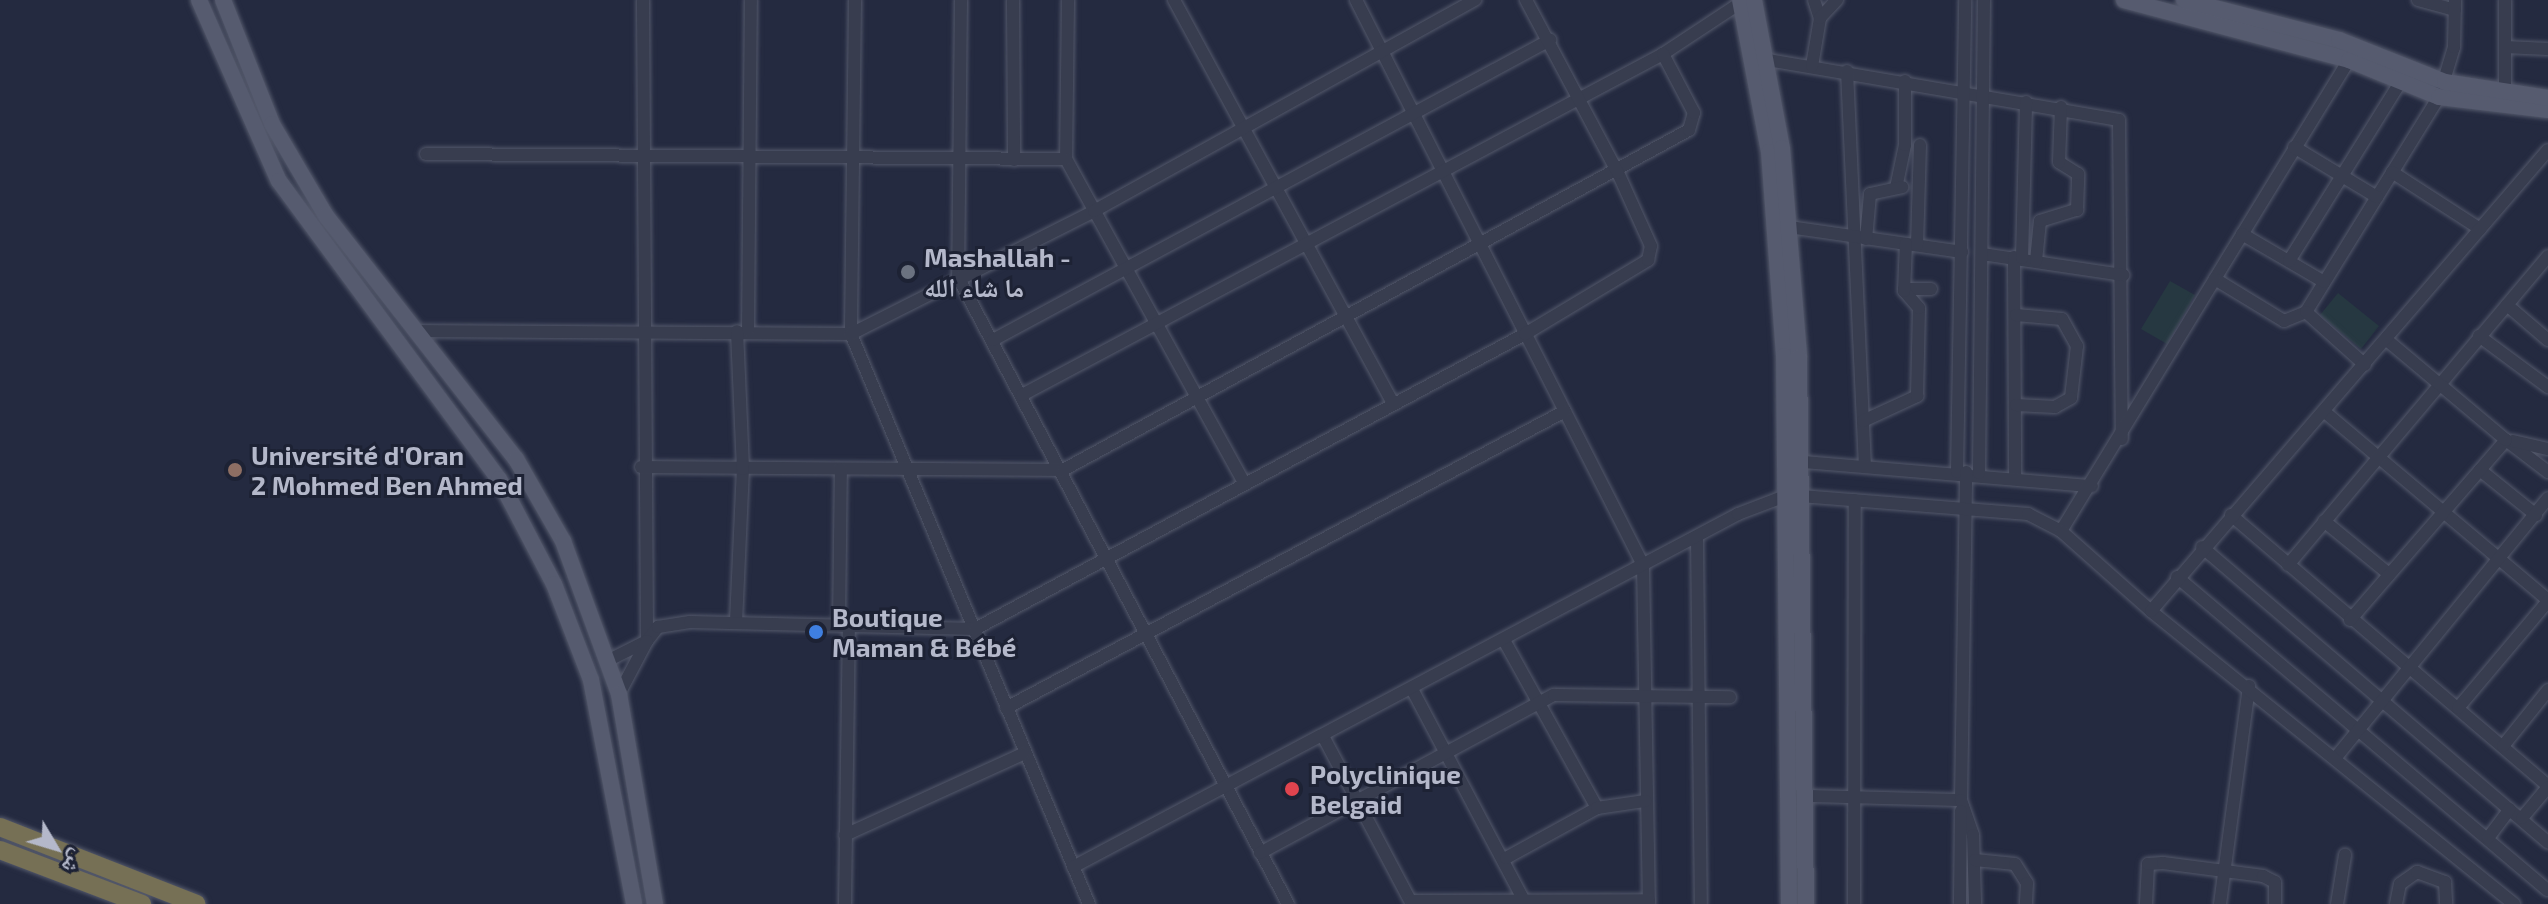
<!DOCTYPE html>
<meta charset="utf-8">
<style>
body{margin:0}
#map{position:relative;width:2548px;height:904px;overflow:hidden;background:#242a40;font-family:"Exo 2","Noto Naskh Arabic",sans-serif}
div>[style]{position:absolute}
.green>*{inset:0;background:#263841}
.roads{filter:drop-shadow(0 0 2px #53586a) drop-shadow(0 0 2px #53586a)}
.minor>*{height:12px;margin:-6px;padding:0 6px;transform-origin:6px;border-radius:6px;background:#383d4f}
.major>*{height:16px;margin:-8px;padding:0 8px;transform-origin:8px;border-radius:8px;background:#565b6f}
.highway>*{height:18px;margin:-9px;padding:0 9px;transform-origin:9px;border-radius:9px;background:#767055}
.dots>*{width:22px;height:22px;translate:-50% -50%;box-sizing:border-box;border:4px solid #1d2234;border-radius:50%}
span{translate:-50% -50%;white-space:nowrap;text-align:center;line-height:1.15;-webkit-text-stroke:6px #1d2234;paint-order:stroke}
.poi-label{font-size:26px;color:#b4b8ca;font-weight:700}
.left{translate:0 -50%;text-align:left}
.north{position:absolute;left:16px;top:808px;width:80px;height:80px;-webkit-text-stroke:6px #1d2234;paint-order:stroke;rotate:128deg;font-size:22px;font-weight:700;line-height:32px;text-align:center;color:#b4b8ca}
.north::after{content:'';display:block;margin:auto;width:28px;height:36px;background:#b4b8ca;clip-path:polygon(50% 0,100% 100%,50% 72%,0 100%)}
</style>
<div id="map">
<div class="green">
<i style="clip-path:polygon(2170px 281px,2195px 295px,2167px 344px,2141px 329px)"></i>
<i style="clip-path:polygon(2338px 293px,2379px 326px,2361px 349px,2320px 315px)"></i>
</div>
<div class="roads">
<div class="minor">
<i style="left:643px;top:0;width:641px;rotate:89.64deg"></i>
<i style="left:855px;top:0;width:334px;rotate:90.7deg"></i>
<i style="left:851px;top:334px;width:618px;rotate:67.34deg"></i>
<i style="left:961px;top:0;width:277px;rotate:90.6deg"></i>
<i style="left:958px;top:277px;width:709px;rotate:62.24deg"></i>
<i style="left:1013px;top:0;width:160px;rotate:89.6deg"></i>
<i style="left:1068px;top:0;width:159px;rotate:90.7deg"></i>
<i style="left:1066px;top:159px;width:370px;rotate:61.2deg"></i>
<i style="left:1174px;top:0;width:459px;rotate:61.5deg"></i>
<i style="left:1356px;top:0;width:634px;rotate:63.07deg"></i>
<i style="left:1643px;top:565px;width:339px;rotate:89deg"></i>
<i style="left:1814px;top:0;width:19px;rotate:72deg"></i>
<i style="left:2418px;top:0;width:38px;rotate:15deg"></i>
<i style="left:2505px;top:47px;width:43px;rotate:2.7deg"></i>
<i style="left:1768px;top:60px;width:356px;rotate:9.7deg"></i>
<i style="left:2119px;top:120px;width:319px;rotate:89.5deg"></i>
<i style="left:2349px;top:60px;width:257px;rotate:121.5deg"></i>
<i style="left:2215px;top:279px;width:81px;rotate:31.3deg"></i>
<i style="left:2284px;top:321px;width:24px;rotate:-22deg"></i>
<i style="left:2306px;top:312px;width:253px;rotate:-58.3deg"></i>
<i style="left:2439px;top:97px;width:52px;rotate:-73.3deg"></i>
<i style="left:2454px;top:47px;width:47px;rotate:-88.8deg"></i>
<i style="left:1812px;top:66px;width:49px;rotate:-80.5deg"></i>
<i style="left:1820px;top:18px;width:25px;rotate:-47deg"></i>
<i style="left:1847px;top:71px;width:394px;rotate:87.4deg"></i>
<i style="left:2505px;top:94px;width:94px;rotate:-90deg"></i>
<i style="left:2294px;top:147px;width:97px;rotate:31.1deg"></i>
<i style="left:426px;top:154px;width:640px;rotate:0.45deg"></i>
<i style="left:2392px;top:172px;width:105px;rotate:32.9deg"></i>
<i style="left:1896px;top:188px;width:44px;rotate:-78.2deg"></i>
<i style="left:1905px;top:145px;width:64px;rotate:-90deg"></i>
<i style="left:1789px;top:227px;width:175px;rotate:8.2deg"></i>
<i style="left:2242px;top:234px;width:95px;rotate:30.3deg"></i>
<i style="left:1866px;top:239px;width:45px;rotate:-84.9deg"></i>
<i style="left:1870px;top:194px;width:33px;rotate:-12deg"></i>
<i style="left:1917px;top:245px;width:100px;rotate:-88.3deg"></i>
<i style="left:1982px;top:254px;width:143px;rotate:8.5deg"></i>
<i style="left:2014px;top:257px;width:220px;rotate:89.7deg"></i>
<i style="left:2022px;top:258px;width:156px;rotate:-88.5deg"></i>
<i style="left:2036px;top:261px;width:40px;rotate:-84.3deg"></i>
<i style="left:2040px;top:221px;width:39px;rotate:-17deg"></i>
<i style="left:2077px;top:210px;width:36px;rotate:-88deg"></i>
<i style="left:2078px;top:174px;width:22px;rotate:-148deg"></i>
<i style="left:2059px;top:162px;width:55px;rotate:-87.9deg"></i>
<i style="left:2289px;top:261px;width:212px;rotate:-58.1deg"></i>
<i style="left:1904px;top:289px;width:27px"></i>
<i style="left:2507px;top:305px;width:54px;rotate:40.5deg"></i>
<i style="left:2306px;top:312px;width:79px;rotate:41.9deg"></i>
<i style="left:2016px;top:315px;width:46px;rotate:5deg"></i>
<i style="left:2062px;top:319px;width:31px;rotate:61deg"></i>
<i style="left:2077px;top:346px;width:52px;rotate:96.6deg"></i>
<i style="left:2071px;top:398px;width:18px;rotate:151deg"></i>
<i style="left:2055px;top:407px;width:39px;rotate:-177deg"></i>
<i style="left:417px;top:331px;width:434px;rotate:0.4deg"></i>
<i style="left:851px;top:334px;width:272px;rotate:-26.8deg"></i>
<i style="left:1094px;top:211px;width:436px;rotate:-29deg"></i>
<i style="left:748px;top:331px;width:331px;rotate:-89.5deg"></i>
<i style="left:2479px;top:336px;width:86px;rotate:36.5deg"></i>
<i style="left:993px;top:340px;width:633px;rotate:-28.31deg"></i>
<i style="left:1022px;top:395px;width:726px;rotate:-28.01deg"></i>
<i style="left:1663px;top:54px;width:92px;rotate:-33.5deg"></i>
<i style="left:2326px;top:413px;width:290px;rotate:40.1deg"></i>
<i style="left:1863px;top:421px;width:60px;rotate:-24.8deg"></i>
<i style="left:1917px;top:396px;width:88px;rotate:-88.7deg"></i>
<i style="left:1919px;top:308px;width:23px;rotate:-131deg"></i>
<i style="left:1904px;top:291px;width:47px;rotate:-87.6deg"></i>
<i style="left:2506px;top:440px;width:53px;rotate:37.3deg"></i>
<i style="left:2513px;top:441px;width:36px;rotate:13deg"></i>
<i style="left:1792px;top:461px;width:301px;rotate:4.8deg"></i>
<i style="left:641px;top:467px;width:422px;rotate:0.4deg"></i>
<i style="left:1063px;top:470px;width:712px;rotate:-28.51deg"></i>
<i style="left:1689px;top:130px;width:18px;rotate:-74deg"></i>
<i style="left:1694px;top:113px;width:67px;rotate:-117.7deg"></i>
<i style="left:2480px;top:470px;width:72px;rotate:38.8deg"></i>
<i style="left:1957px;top:472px;width:472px;rotate:-89deg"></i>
<i style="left:1979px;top:473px;width:473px;rotate:-89.4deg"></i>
<i style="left:2231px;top:515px;width:417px;rotate:40.5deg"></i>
<i style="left:2324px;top:521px;width:84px;rotate:39.2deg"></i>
<i style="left:2061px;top:531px;width:295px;rotate:-58.6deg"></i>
<i style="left:1697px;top:538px;width:366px;rotate:89.4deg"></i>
<i style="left:2202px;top:547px;width:455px;rotate:40.5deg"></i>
<i style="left:2288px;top:565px;width:404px;rotate:-49.9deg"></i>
<i style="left:2177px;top:577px;width:485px;rotate:40.2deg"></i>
<i style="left:2350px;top:620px;width:238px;rotate:-49.1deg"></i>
<i style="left:2506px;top:440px;width:155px;rotate:-140deg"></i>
<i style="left:736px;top:622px;width:153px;rotate:-87.4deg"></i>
<i style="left:743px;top:469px;width:138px;rotate:-92.5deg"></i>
<i style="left:839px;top:623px;width:154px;rotate:-89.3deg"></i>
<i style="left:647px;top:641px;width:18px;rotate:-52deg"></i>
<i style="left:658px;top:627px;width:32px;rotate:-9deg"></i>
<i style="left:690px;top:622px;width:285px;rotate:1.4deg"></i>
<i style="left:975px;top:629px;width:624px;rotate:-28.21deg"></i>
<i style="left:1525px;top:334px;width:144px;rotate:-31deg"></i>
<i style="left:1648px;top:260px;width:14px;rotate:-78deg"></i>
<i style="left:1651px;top:246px;width:80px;rotate:-114.3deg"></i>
<i style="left:1618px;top:173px;width:196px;rotate:-118deg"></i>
<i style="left:1505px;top:642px;width:190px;rotate:61deg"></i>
<i style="left:609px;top:660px;width:42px;rotate:-26.6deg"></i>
<i style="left:647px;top:641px;width:60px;rotate:117.8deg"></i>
<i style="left:1413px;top:691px;width:241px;rotate:62.1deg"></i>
<i style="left:1006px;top:708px;width:633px;rotate:-27.98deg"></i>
<i style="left:2458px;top:708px;width:140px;rotate:-49.9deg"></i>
<i style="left:1324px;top:738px;width:188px;rotate:62.1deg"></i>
<i style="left:2503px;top:746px;width:72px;rotate:-51.2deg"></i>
<i style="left:2337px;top:756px;width:333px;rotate:-50.7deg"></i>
<i style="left:1806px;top:796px;width:155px;rotate:1.5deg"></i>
<i style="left:1961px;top:800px;width:328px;rotate:-89.1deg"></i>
<i style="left:1961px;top:800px;width:37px;rotate:71deg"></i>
<i style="left:1973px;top:835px;width:69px;rotate:88.3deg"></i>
<i style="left:2522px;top:818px;width:40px;rotate:-50deg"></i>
<i style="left:845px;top:835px;width:196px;rotate:-24.5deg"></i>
<i style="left:2488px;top:838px;width:36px;rotate:-53deg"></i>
<i style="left:1260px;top:853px;width:334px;rotate:-28.3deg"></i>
<i style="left:1554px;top:695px;width:176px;rotate:0.7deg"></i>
<i style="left:1506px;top:858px;width:104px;rotate:-28.8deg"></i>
<i style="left:1597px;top:808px;width:49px;rotate:-8.3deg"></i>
<i style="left:1975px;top:860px;width:40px;rotate:5.7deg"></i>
<i style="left:2015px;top:864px;width:22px;rotate:58deg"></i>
<i style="left:2027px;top:883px;width:21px;rotate:93deg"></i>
<i style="left:1073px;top:867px;width:753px;rotate:-27.96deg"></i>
<i style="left:1738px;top:514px;width:53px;rotate:-20.8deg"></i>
<i style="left:1788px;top:495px;width:241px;rotate:4.5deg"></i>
<i style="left:2028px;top:514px;width:37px;rotate:27deg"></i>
<i style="left:2061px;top:531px;width:120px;rotate:41.6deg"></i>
<i style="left:1411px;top:901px;width:238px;rotate:-0.2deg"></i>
<i style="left:845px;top:904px;width:277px;rotate:-89.2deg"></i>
<i style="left:1854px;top:904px;width:404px;rotate:-89.9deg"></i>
<i style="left:1960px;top:904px;width:93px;rotate:-89.4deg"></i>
<i style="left:2146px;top:904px;width:40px;rotate:-87.1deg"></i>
<i style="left:2148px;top:864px;width:15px;rotate:-4deg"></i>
<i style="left:2163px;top:863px;width:101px;rotate:7.4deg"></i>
<i style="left:2263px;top:876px;width:13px;rotate:27deg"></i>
<i style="left:2275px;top:882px;width:22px;rotate:90deg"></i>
<i style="left:2220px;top:904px;width:220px;rotate:-82.4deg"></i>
<i style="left:2337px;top:904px;width:50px;rotate:-80.7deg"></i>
<i style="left:2396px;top:904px;width:20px;rotate:-79deg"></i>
<i style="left:2400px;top:884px;width:21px;rotate:-35deg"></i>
<i style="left:2417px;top:872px;width:30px;rotate:20deg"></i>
<i style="left:2445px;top:882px;width:22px;rotate:87deg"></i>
<i style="left:2514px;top:904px;width:466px;rotate:-141.1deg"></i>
<i style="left:2151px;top:611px;width:608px;rotate:-49.27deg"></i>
</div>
<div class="major">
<i style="left:199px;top:0;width:198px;rotate:66.2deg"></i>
<i style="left:279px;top:181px;width:370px;rotate:53.6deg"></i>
<i style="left:499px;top:479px;width:119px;rotate:62.4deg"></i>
<i style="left:554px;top:584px;width:103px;rotate:68.9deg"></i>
<i style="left:591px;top:680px;width:228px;rotate:79.1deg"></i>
<i style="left:223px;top:0;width:133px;rotate:68.4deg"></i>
<i style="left:272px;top:124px;width:107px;rotate:59.6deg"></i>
<i style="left:326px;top:216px;width:308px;rotate:52deg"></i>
<i style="left:516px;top:459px;width:95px;rotate:60.2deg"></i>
<i style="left:563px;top:541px;width:163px;rotate:69.9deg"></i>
<i style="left:619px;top:694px;width:213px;rotate:80.3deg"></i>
<i style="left:1740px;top:0;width:155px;rotate:79.2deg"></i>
<i style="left:1769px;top:152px;width:205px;rotate:85.8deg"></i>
<i style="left:1784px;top:356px;width:548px;rotate:89.48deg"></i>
<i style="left:1754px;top:0;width:151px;rotate:79.3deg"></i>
<i style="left:1782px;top:148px;width:210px;rotate:85.3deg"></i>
<i style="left:1799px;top:357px;width:547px;rotate:89.27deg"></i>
<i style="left:2124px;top:0;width:233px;rotate:14.9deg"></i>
<i style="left:2349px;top:60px;width:97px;rotate:22.3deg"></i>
<i style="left:2439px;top:97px;width:110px;rotate:6.8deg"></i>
<i style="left:2184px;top:0;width:160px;rotate:14.5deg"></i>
<i style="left:2339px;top:40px;width:114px;rotate:21.6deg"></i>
<i style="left:2445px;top:82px;width:104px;rotate:8.8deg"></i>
</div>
<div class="highway">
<i style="left:0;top:827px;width:211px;rotate:21.4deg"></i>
<i style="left:0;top:850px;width:152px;rotate:20.8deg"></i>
</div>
</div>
<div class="dots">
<i style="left:908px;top:272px;background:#6b7280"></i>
<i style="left:235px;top:470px;background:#8d6e63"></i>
<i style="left:816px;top:632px;background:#3f7fe0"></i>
<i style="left:1292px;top:789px;background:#e0444e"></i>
</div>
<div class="poi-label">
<span class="left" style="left:924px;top:272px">Mashallah -<br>ما شاء الله</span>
<span class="left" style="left:251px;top:470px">Université d'Oran<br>2 Mohmed Ben Ahmed</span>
<span class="left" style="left:832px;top:632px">Boutique<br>Maman &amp; Bébé</span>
<span class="left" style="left:1310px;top:789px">Polyclinique<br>Belgaid</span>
</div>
<div class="north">ش</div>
</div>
